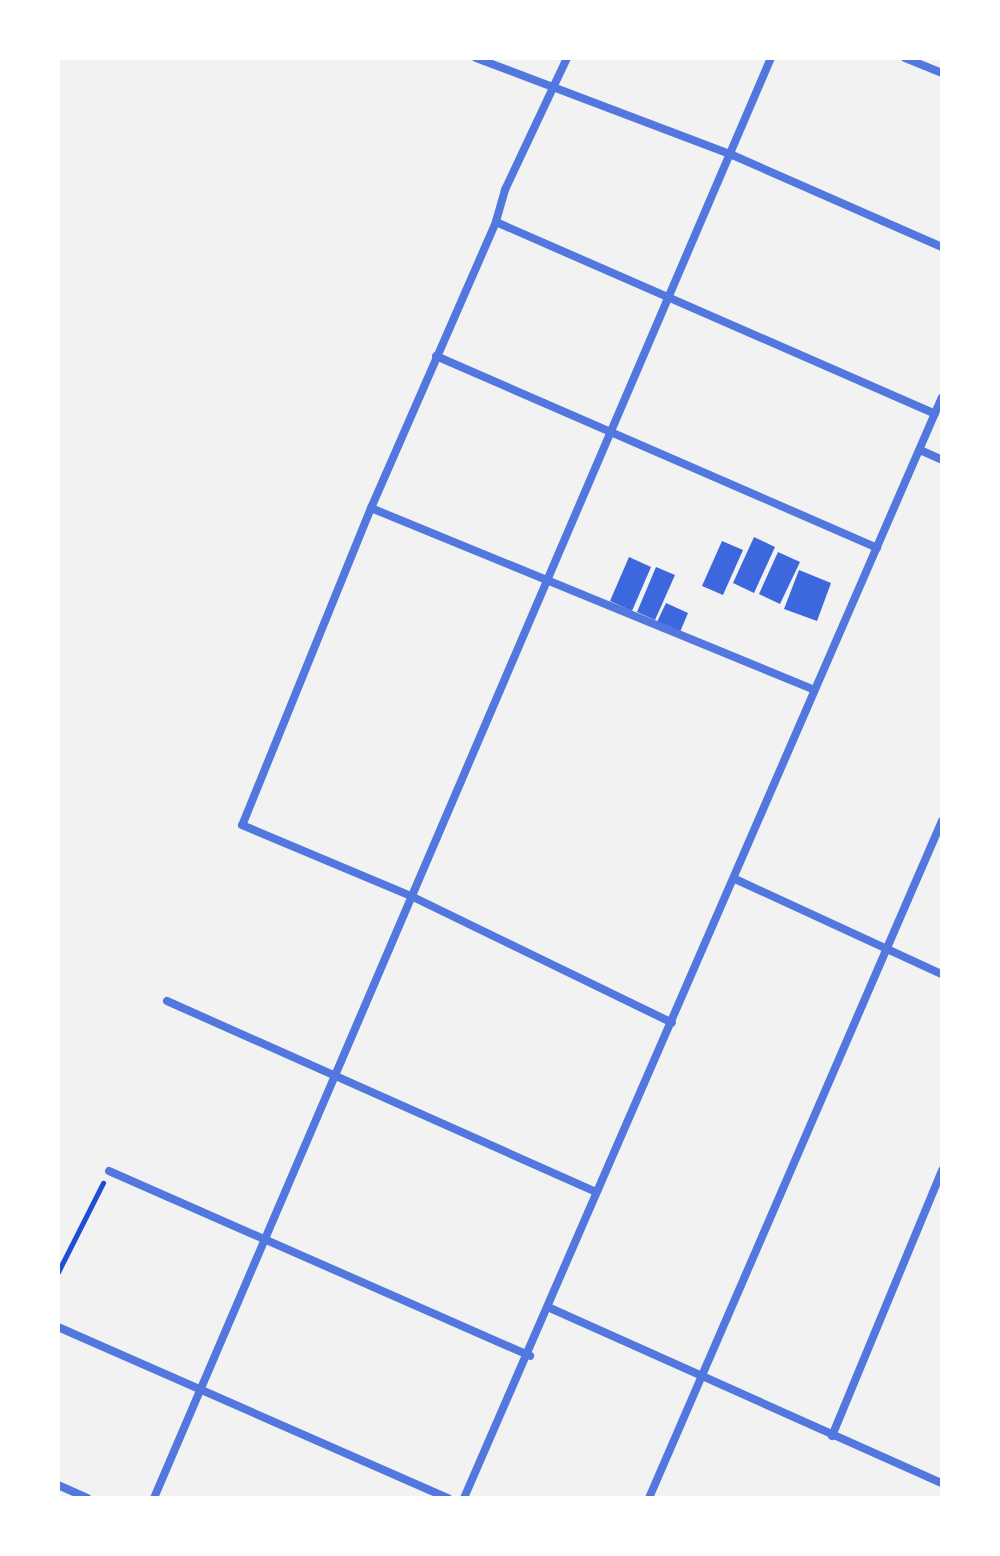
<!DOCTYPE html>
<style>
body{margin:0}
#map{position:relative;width:1000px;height:1556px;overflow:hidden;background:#f2f2f2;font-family:"Archivo Narrow",sans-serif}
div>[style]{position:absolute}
.building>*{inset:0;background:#3d67dc}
.path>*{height:5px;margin:-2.5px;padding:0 2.5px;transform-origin:2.5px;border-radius:2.5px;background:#1d4ed8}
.minor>*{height:8px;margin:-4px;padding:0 4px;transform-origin:4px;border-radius:4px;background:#5277de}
span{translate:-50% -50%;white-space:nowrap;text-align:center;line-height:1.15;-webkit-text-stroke:8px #fff;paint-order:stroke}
.frame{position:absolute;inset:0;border:60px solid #fff;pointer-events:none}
</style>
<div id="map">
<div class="building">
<i style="clip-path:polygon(754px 537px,775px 547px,754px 593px,733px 583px)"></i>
<i style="clip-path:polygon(722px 541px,743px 550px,723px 595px,702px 586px)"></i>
<i style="clip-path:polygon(778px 552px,800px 562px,780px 604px,759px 594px)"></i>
<i style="clip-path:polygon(629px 557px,651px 567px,632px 611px,610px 601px)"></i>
<i style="clip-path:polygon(656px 567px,675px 575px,655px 620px,637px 612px)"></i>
<i style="clip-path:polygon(799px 570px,831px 583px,817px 621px,784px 609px)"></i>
<i style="clip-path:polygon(666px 603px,688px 613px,680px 632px,657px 622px)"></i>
</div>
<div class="path">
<i style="left:58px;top:1272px;width:100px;rotate:-63.2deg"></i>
</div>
<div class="minor">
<i style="left:476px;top:58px;width:272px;rotate:20.7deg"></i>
<i style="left:730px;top:154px;width:232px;rotate:23.7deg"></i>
<i style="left:567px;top:58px;width:146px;rotate:115.2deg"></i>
<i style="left:505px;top:190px;width:33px;rotate:106deg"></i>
<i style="left:496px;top:222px;width:312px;rotate:113.6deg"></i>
<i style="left:371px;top:508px;width:342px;rotate:112.1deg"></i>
<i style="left:242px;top:825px;width:183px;rotate:22.8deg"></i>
<i style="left:411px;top:896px;width:290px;rotate:25.9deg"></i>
<i style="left:905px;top:58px;width:40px;rotate:22deg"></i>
<i style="left:496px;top:222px;width:479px;rotate:23.6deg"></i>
<i style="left:436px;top:356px;width:481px;rotate:23.5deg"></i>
<i style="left:920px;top:450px;width:24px;rotate:24deg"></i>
<i style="left:371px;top:508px;width:478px;rotate:22.3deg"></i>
<i style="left:735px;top:879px;width:228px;rotate:24.7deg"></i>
<i style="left:167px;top:1001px;width:470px;rotate:24deg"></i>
<i style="left:109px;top:1171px;width:460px;rotate:23.7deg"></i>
<i style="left:550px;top:1308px;width:429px;rotate:24.1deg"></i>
<i style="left:58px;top:1327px;width:426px;rotate:23.7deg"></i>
<i style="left:832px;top:1436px;width:288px;rotate:-67.5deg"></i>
<i style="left:58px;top:1485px;width:32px;rotate:24deg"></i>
<i style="left:154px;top:1498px;width:1567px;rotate:-66.81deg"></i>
<i style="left:464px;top:1498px;width:1200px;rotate:-66.53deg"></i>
<i style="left:649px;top:1498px;width:738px;rotate:-66.6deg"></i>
</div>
<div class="frame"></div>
</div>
